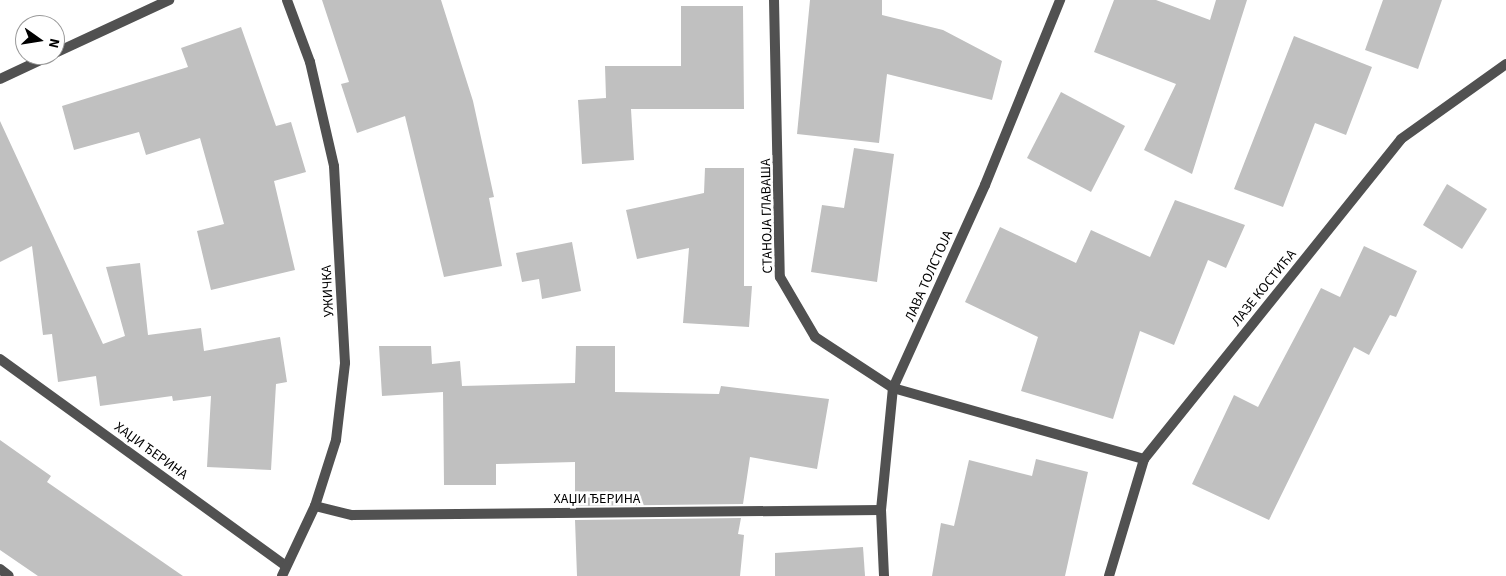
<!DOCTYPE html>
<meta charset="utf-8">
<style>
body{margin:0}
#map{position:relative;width:1506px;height:576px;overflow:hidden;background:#fff;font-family:"Source Sans 3",sans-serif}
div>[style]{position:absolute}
.building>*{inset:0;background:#c0c0c0}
.minor>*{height:10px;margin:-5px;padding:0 5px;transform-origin:5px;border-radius:5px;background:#515151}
.tertiary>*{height:10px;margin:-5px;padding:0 5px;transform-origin:5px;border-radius:5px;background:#515151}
span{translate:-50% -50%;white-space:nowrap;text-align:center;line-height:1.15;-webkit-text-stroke:5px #fff;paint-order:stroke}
.street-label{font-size:14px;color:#000}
.north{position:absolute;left:15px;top:15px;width:50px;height:50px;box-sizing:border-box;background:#fff;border:1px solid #999;border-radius:50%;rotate:103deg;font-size:14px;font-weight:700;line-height:20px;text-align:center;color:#000}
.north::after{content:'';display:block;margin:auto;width:18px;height:22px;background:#000;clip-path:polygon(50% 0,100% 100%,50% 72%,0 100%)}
</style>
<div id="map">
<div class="building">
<i style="clip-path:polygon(322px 0,441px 0,473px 101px,494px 197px,489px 198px,502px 266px,444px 277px,405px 116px,357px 133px,341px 84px,349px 82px)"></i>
<i style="clip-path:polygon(810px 0,882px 0,882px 15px,943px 30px,1002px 61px,992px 100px,887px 74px,879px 143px,797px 134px)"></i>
<i style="clip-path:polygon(1114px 0,1156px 0,1210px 20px,1216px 0,1247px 0,1192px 174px,1144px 150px,1176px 84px,1094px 52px)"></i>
<i style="clip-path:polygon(1383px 0,1442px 0,1418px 69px,1365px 50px)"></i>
<i style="clip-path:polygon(681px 6px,743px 6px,744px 109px,631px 109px,634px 160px,582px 164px,578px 100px,606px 98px,605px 66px,681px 66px)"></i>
<i style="clip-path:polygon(241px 27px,276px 126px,291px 122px,306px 172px,274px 181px,295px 270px,211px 290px,197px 231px,224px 224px,200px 138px,146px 155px,139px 132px,74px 150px,62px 106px,188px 67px,181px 48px)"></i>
<i style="clip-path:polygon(1294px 36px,1372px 67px,1346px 135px,1315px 123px,1283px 207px,1234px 189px)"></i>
<i style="clip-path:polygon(1061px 92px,1125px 126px,1091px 192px,1027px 158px)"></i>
<i style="clip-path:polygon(0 121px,103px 344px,125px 336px,106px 267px,140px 263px,148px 335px,201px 328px,204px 351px,280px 337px,287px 382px,276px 384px,271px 470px,207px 467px,211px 396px,173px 401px,172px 396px,100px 406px,96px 376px,58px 382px,52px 334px,43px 335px,32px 246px,0 262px)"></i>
<i style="clip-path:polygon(854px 148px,894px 154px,877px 282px,811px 272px,822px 205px,844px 208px)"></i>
<i style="clip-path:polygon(705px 168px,744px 168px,744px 286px,752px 286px,749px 327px,683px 323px,689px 248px,637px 259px,626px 210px,704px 193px)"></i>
<i style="clip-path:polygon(1447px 184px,1487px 209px,1462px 249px,1423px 225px)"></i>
<i style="clip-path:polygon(1175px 200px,1245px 225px,1226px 268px,1208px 260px,1174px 345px,1140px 331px,1113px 419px,1021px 391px,1038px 337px,965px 302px,1000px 227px,1076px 263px,1091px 230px,1150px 257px)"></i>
<i style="clip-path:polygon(572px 242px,581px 291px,542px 299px,539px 279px,522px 282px,516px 253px)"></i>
<i style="clip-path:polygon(1364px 246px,1417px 271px,1396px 317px,1390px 315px,1369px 355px,1354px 347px,1269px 520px,1192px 484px,1234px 395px,1258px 407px,1321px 288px,1340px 297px)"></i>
<i style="clip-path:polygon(379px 346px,431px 346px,432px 364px,460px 361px,462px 386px,575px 383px,576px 346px,615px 346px,615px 392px,719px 394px,721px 386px,829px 399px,817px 469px,750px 457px,743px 504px,575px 506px,575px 462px,496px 464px,496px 485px,444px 485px,443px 392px,382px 396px)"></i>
<i style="clip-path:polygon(0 440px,51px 476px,47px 482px,183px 576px,38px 576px,0 550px)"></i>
<i style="clip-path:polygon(1036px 459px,1088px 472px,1065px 576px,932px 576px,941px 523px,954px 526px,969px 460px,1032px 476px)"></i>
<i style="clip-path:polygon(741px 518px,738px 534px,744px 535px,740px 576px,577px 576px,575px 520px)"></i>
<i style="clip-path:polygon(863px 547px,865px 576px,775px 576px,775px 553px)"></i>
</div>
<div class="minor">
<i style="left:774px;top:0;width:277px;rotate:88.8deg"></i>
<i style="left:780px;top:277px;width:69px;rotate:59.7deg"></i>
<i style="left:815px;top:337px;width:93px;rotate:33.2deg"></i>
<i style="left:893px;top:388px;width:261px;rotate:15.8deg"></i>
<i style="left:55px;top:53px;width:126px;rotate:-24.9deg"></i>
<i style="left:0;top:79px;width:56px;rotate:-25.2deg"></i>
<i style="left:0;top:359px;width:353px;rotate:35.9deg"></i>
<i style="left:315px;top:506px;width:38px;rotate:14deg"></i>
<i style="left:352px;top:515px;width:529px;rotate:-0.54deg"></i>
<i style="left:0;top:569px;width:11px;rotate:38deg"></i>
<i style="left:884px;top:576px;width:66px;rotate:-92.6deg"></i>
<i style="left:881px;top:510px;width:123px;rotate:-84.4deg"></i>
<i style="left:893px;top:388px;width:223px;rotate:-65.6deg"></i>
<i style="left:985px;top:185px;width:200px;rotate:-67.9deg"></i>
<i style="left:1109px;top:576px;width:122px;rotate:-73.3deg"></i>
<i style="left:1144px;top:459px;width:410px;rotate:-51.2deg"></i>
<i style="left:1401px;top:139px;width:129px;rotate:-35.5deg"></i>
</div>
<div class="tertiary">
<i style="left:282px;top:576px;width:77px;rotate:-64.8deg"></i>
<i style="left:315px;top:506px;width:69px;rotate:-72.3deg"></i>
<i style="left:336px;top:440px;width:78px;rotate:-83.3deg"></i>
<i style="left:345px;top:363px;width:197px;rotate:-93.2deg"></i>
<i style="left:334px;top:166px;width:107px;rotate:-103deg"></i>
<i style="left:310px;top:62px;width:66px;rotate:-110.4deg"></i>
</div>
<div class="street-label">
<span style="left:767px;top:216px;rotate:-91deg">СТАНОЈА ГЛАВАША</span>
<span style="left:929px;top:276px;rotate:-66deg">ЛАВА ТОЛСТОЈА</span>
<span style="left:1264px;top:288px;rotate:-51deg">ЛАЗЕ КОСТИЋА</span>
<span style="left:328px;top:291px;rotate:-93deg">УЖИЧКА</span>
<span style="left:151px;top:451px;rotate:36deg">ХАЏИ ЂЕРИНА</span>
<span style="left:597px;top:499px">ХАЏИ ЂЕРИНА</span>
</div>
<div class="north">N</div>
</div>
